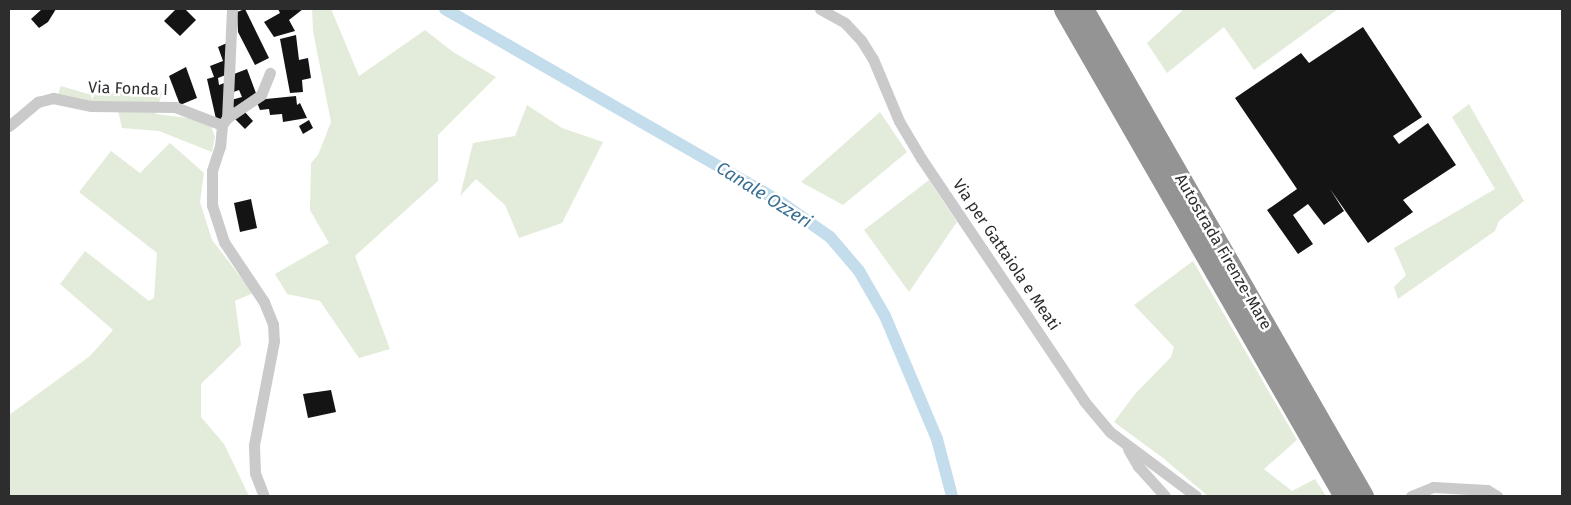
<!DOCTYPE html>
<style>
body{margin:0}
#map{position:relative;width:1571px;height:505px;overflow:hidden;background:#fff;font-family:"Fira Sans",sans-serif}
div>[style]{position:absolute}
.green>*{inset:0;background:#e3ecda}
.canal>*{height:12px;margin:-6px;padding:0 6px;transform-origin:6px;border-radius:6px;background:#c4dded}
.building>*{inset:0;background:#141414}
.street>*{height:11px;margin:-5.5px;padding:0 5.5px;transform-origin:5.5px;border-radius:5.5px;background:#cacaca}
.highway>*{height:21px;margin:-10.5px;padding:0 10.5px;transform-origin:10.5px;border-radius:10.5px;background:#949494}
span{translate:-50% -50%;white-space:nowrap;text-align:center;line-height:1.15;-webkit-text-stroke:5px #fff;paint-order:stroke}
.street-label{font-size:16px;color:#2d2d2d}
.water-label{font-size:18px;color:#376f93;font-style:italic}
.frame{position:absolute;inset:0;border:10px solid #2d2d2d;pointer-events:none}
</style>
<div id="map">
<div class="green">
<i style="clip-path:polygon(312px 9px,331px 9px,359px 76px,425px 30px,453px 52px,496px 77px,438px 135px,438px 181px,355px 256px,390px 349px,359px 358px,320px 301px,287px 294px,275px 274px,329px 243px,310px 210px,311px 163px,318px 155px,331px 122px,313px 31px)"></i>
<i style="clip-path:polygon(1184px 9px,1338px 9px,1254px 70px,1224px 27px,1167px 73px,1147px 43px)"></i>
<i style="clip-path:polygon(61px 86px,88px 94px,162px 92px,156px 114px,188px 118px,211px 126px,215px 137px,212px 152px,159px 131px,122px 128px,118px 111px,95px 112px,55px 102px)"></i>
<i style="clip-path:polygon(1469px 104px,1524px 201px,1499px 221px,1495px 231px,1398px 299px,1394px 287px,1406px 275px,1394px 248px,1495px 189px,1452px 117px)"></i>
<i style="clip-path:polygon(527px 105px,562px 128px,603px 142px,562px 223px,519px 238px,505px 205px,476px 179px,460px 196px,473px 143px,515px 136px)"></i>
<i style="clip-path:polygon(880px 112px,907px 152px,843px 205px,801px 182px)"></i>
<i style="clip-path:polygon(170px 143px,204px 173px,200px 202px,212px 240px,253px 293px,235px 301px,241px 345px,201px 384px,201px 417px,224px 444px,249px 496px,9px 496px,9px 415px,90px 356px,113px 330px,60px 284px,85px 251px,149px 301px,154px 298px,157px 253px,79px 192px,111px 151px,140px 173px)"></i>
<i style="clip-path:polygon(929px 180px,957px 222px,909px 292px,864px 230px)"></i>
<i style="clip-path:polygon(1193px 261px,1297px 440px,1264px 469px,1292px 491px,1315px 479px,1326px 496px,1208px 496px,1163px 458px,1114px 422px,1135px 394px,1171px 357px,1174px 347px,1134px 305px)"></i>
</div>
<div class="canal">
<i style="left:445px;top:9px;width:389px;rotate:29.9deg"></i>
<i style="left:782px;top:203px;width:59px;rotate:35.3deg"></i>
<i style="left:830px;top:237px;width:45px;rotate:49.5deg"></i>
<i style="left:859px;top:271px;width:52px;rotate:60deg"></i>
<i style="left:885px;top:316px;width:134px;rotate:67.1deg"></i>
<i style="left:937px;top:439px;width:59px;rotate:75.3deg"></i>
</div>
<div class="building">
<i style="clip-path:polygon(42px 9px,56px 9px,48px 22px,39px 28px,31px 19px)"></i>
<i style="clip-path:polygon(176px 9px,185px 9px,196px 20px,180px 36px,164px 21px)"></i>
<i style="clip-path:polygon(245px 9px,269px 58px,255px 65px,238px 32px,237px 12px)"></i>
<i style="clip-path:polygon(278px 9px,303px 9px,289px 20px,295px 31px,274px 37px,264px 22px,280px 13px)"></i>
<i style="clip-path:polygon(1363px 27px,1422px 117px,1393px 136px,1399px 144px,1428px 123px,1456px 165px,1403px 200px,1413px 212px,1368px 243px,1330px 189px,1344px 211px,1324px 225px,1308px 204px,1293px 215px,1313px 244px,1298px 254px,1267px 210px,1297px 189px,1235px 98px,1301px 53px,1309px 63px)"></i>
<i style="clip-path:polygon(296px 35px,299px 60px,308px 58px,311px 78px,302px 80px,303px 92px,290px 93px,280px 39px)"></i>
<i style="clip-path:polygon(229px 42px,228px 74px,218px 78px,219px 85px,227px 82px,225px 119px,216px 119px,207px 79px,214px 77px,210px 66px,223px 61px,218px 47px)"></i>
<i style="clip-path:polygon(186px 67px,197px 98px,180px 105px,169px 76px)"></i>
<i style="clip-path:polygon(247px 69px,257px 96px,235px 112px,231px 100px,242px 97px,239px 90px,231px 93px,234px 74px)"></i>
<i style="clip-path:polygon(296px 96px,297px 105px,300px 103px,307px 118px,283px 122px,282px 114px,270px 115px,269px 109px,260px 110px,256px 100px)"></i>
<i style="clip-path:polygon(244px 111px,253px 121px,245px 129px,235px 119px)"></i>
<i style="clip-path:polygon(309px 120px,313px 128px,303px 134px,299px 126px)"></i>
<i style="clip-path:polygon(251px 199px,257px 228px,240px 232px,234px 203px)"></i>
<i style="clip-path:polygon(331px 390px,336px 412px,308px 418px,303px 394px)"></i>
</div>
<div class="street">
<i style="left:232px;top:9px;width:109px;rotate:92.6deg"></i>
<i style="left:227px;top:118px;width:9px;rotate:126deg"></i>
<i style="left:222px;top:125px;width:21px;rotate:95deg"></i>
<i style="left:220px;top:146px;width:26px;rotate:108deg"></i>
<i style="left:212px;top:171px;width:34px;rotate:90deg"></i>
<i style="left:212px;top:205px;width:39px;rotate:72deg"></i>
<i style="left:224px;top:242px;width:72px;rotate:56.3deg"></i>
<i style="left:264px;top:302px;width:24px;rotate:68deg"></i>
<i style="left:273px;top:324px;width:17px;rotate:87deg"></i>
<i style="left:274px;top:341px;width:106px;rotate:100.9deg"></i>
<i style="left:254px;top:445px;width:28px;rotate:88deg"></i>
<i style="left:255px;top:473px;width:25px;rotate:69deg"></i>
<i style="left:820px;top:9px;width:29px;rotate:29deg"></i>
<i style="left:845px;top:23px;width:23px;rotate:47deg"></i>
<i style="left:861px;top:40px;width:22px;rotate:58deg"></i>
<i style="left:873px;top:59px;width:67px;rotate:67.2deg"></i>
<i style="left:899px;top:121px;width:43px;rotate:59.3deg"></i>
<i style="left:921px;top:158px;width:293px;rotate:56.1deg"></i>
<i style="left:1084px;top:401px;width:40px;rotate:50deg"></i>
<i style="left:1110px;top:432px;width:107px;rotate:36.7deg"></i>
<i style="left:227px;top:118px;width:41px;rotate:-34.1deg"></i>
<i style="left:261px;top:95px;width:24px;rotate:-68deg"></i>
<i style="left:9px;top:126px;width:38px;rotate:-40deg"></i>
<i style="left:38px;top:102px;width:16px;rotate:-15deg"></i>
<i style="left:53px;top:98px;width:39px;rotate:12deg"></i>
<i style="left:91px;top:106px;width:84px;rotate:0.7deg"></i>
<i style="left:175px;top:107px;width:50px;rotate:21deg"></i>
<i style="left:1128px;top:449px;width:20px;rotate:60deg"></i>
<i style="left:1138px;top:466px;width:40px;rotate:48deg"></i>
<i style="left:1411px;top:496px;width:24px;rotate:-22deg"></i>
<i style="left:1433px;top:487px;width:54px;rotate:3.2deg"></i>
<i style="left:1487px;top:490px;width:12px;rotate:31deg"></i>
</div>
<div class="highway">
<i style="left:1064px;top:9px;width:562px;rotate:60.1deg"></i>
<i style="left:1083px;top:9px;width:562px;rotate:60.1deg"></i>
</div>
<div class="street-label">
<span style="left:128px;top:89px;rotate:2deg">Via Fonda I</span>
<span style="left:1223px;top:252px;rotate:60deg">Autostrada Firenze-Mare</span>
<span style="left:1006px;top:255px;rotate:56deg">Via per Gattaiola e Meati</span>
</div>
<div class="water-label">
<span style="left:764px;top:195px;rotate:32deg">Canale Ozzeri</span>
</div>
<div class="frame"></div>
</div>
